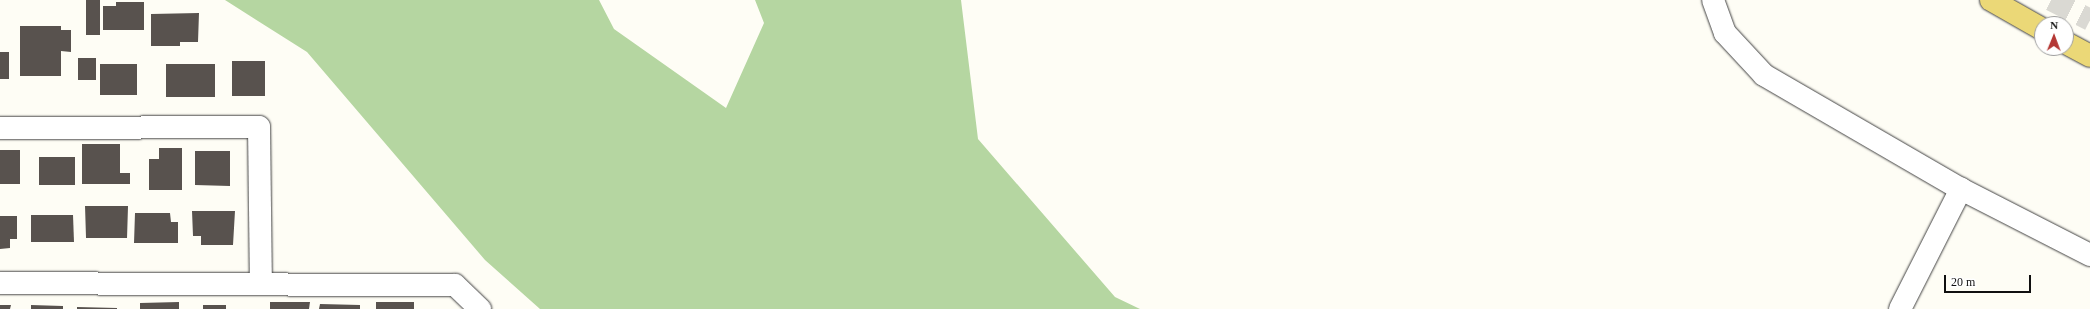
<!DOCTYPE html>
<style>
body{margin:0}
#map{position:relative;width:2090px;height:309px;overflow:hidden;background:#fefdf5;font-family:"Times New Roman",serif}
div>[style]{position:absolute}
.forest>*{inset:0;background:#b5d6a1}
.building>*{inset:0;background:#58524e}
.motorway-tunnel>*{height:22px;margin-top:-11px;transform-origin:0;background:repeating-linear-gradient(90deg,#dad9d3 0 22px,transparent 0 33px)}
.roads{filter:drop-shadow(0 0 1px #434343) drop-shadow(0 0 1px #434343)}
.minor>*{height:22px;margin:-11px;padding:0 11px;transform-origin:11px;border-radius:11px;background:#fff}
.tertiary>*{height:22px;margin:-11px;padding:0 11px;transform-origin:11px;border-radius:11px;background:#fff}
.primary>*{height:22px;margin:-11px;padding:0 11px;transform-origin:11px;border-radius:11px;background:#ebd877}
span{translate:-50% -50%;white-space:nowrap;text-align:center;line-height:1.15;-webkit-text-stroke:4px #fff;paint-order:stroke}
.north{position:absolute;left:2034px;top:16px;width:40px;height:40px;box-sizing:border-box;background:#fff;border:1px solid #9f9f9f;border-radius:50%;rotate:1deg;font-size:11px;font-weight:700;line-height:16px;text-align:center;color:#101010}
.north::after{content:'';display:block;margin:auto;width:14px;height:18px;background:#b43835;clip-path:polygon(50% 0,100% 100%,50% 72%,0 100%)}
.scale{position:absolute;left:1944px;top:275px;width:87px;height:18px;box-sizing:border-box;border:2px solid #101010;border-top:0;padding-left:5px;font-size:12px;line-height:14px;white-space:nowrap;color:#101010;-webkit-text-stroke:3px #fff;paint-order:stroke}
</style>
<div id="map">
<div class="forest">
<i style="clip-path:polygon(225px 0,599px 0,614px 29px,726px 108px,764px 23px,755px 0,961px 0,978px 139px,1115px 297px,1140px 309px,540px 309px,485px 260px,307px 52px)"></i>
</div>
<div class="building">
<i style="clip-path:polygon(86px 0,100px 0,100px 35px,86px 35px)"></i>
<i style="clip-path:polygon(116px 2px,144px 2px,144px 30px,103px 30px,103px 6px,116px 6px)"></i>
<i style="clip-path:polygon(199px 13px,198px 42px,180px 42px,180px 46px,151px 46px,151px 14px)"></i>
<i style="clip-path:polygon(20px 26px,61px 26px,61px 30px,71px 30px,71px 52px,61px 51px,61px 76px,20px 76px)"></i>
<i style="clip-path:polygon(0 52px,9px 52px,9px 79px,0 79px)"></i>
<i style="clip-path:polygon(78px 58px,96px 58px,96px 80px,78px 80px)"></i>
<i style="clip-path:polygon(232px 61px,265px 61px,265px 96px,232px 96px)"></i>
<i style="clip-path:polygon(100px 64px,137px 64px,137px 95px,100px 95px)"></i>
<i style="clip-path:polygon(166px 64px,215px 64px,215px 97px,166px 97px)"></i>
<i style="clip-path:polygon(82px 144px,120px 144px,120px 173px,130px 173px,130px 184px,82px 184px)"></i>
<i style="clip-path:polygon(159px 148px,182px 148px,182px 190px,149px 190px,149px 159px,159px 159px)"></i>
<i style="clip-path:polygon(0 150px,20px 150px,20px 184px,0 184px)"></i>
<i style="clip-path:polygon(195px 151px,230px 151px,230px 186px,195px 185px)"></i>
<i style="clip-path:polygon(39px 157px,75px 157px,75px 185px,39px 185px)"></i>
<i style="clip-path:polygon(85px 206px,128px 206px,127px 238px,86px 238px)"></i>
<i style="clip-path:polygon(192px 211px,235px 211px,233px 245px,201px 245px,201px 236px,193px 236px)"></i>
<i style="clip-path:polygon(135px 213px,170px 213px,171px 222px,178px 222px,178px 243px,134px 243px)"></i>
<i style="clip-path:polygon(31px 215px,73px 215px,74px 242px,31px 242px)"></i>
<i style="clip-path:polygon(0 216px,17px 216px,17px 239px,10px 239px,10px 248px,0 249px)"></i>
<i style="clip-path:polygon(179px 302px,179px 309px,140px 309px,140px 303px)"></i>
<i style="clip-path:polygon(270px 302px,310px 302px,309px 309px,270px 309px)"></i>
<i style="clip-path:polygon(376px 302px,414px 302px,414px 309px,376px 309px)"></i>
<i style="clip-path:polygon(320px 304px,360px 305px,360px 309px,319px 309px)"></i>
<i style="clip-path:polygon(0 305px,11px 305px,10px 309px,0 309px)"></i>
<i style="clip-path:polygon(31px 305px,63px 306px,63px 309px,31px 309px)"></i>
<i style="clip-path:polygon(203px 305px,226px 305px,226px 309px,203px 309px)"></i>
<i style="clip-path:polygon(77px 307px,117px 308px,117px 309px,77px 309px)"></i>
</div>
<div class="motorway-tunnel">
<i style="left:2051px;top:0;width:44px;rotate:27.1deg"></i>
</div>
<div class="roads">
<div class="minor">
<i style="left:0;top:128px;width:259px;rotate:-0.2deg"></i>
<i style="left:259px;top:127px;width:157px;rotate:89.3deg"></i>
<i style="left:0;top:283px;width:455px;rotate:0.3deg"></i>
<i style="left:455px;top:285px;width:35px;rotate:44deg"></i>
</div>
<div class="tertiary">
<i style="left:1713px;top:0;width:35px;rotate:70deg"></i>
<i style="left:1725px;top:33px;width:57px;rotate:47.1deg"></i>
<i style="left:1764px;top:75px;width:228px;rotate:30.1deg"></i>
<i style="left:1961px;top:189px;width:145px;rotate:27.1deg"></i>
<i style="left:1900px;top:309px;width:135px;rotate:-63.1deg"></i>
</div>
<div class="primary">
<i style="left:1991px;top:0;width:59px;rotate:29.6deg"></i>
<i style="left:2066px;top:43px;width:27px;rotate:28deg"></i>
</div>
</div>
<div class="north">N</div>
<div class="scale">20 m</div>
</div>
